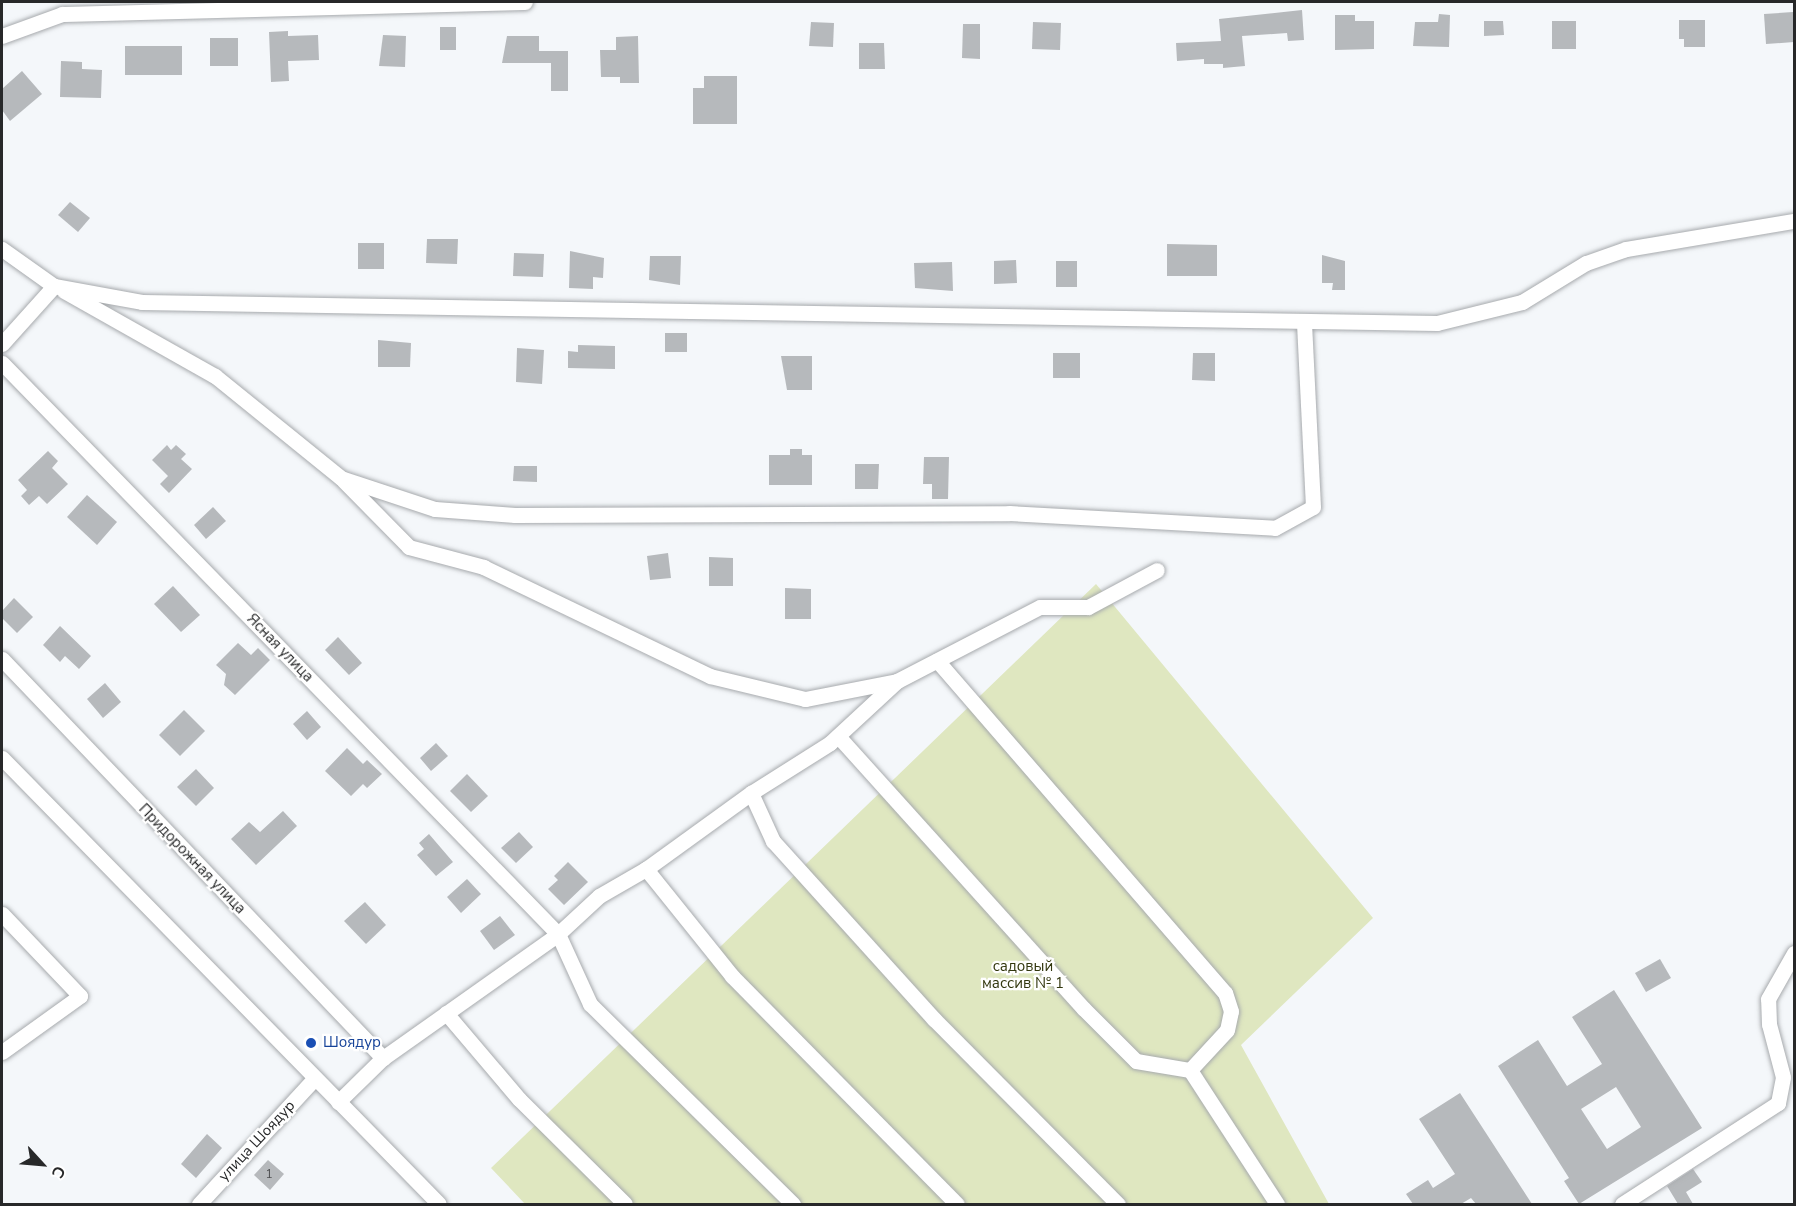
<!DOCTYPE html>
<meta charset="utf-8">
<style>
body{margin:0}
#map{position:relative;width:1796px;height:1206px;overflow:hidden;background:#f4f7fa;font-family:"Nunito Sans",sans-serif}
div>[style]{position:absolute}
.green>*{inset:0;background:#dfe7c0}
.building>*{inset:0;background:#b6b9bc}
.roads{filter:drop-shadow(0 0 2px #a7aaad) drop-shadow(0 0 2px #a7aaad)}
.minor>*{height:15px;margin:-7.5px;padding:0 7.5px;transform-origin:7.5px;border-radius:7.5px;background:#fff}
.dots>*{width:16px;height:16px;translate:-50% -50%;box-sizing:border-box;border:3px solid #fff;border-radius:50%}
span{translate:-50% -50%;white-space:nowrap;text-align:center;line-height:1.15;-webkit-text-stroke:4.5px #fff;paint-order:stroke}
.number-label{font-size:12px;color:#4b4c4e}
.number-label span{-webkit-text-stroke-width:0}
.street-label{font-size:15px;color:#272829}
.park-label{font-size:15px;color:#32370e}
.transit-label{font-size:15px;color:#164399}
.left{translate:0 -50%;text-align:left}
.frame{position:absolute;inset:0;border:3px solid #272829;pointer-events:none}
.north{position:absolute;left:12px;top:1134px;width:60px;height:60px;-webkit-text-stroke:4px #fff;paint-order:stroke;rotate:116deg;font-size:16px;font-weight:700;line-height:24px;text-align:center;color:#272829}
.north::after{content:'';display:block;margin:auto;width:21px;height:27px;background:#272829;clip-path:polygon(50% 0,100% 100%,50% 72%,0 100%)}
</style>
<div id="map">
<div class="green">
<i style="clip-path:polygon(1096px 584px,1373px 918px,1241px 1045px,1329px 1204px,525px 1204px,491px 1168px)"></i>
</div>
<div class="building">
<i style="clip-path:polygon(1302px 10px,1304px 40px,1288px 41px,1287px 33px,1242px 36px,1245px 66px,1223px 68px,1223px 64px,1204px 64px,1204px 59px,1177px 61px,1176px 43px,1221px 41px,1219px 19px)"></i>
<i style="clip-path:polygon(1793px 12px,1794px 42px,1766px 44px,1764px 14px)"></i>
<i style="clip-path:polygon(1439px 14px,1450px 15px,1449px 47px,1413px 46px,1415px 22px,1438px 22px)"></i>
<i style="clip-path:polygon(1335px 15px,1355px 15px,1355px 21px,1374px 21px,1374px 49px,1335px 50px)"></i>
<i style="clip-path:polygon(1679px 20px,1705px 20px,1705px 47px,1684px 47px,1684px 39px,1679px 39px)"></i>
<i style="clip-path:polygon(1484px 21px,1503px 21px,1504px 35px,1484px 36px)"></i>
<i style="clip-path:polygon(1552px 21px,1576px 21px,1576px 49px,1552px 49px)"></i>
<i style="clip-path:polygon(811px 22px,834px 23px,833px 47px,809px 46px)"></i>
<i style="clip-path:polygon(1033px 22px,1061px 23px,1060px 50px,1032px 49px)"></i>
<i style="clip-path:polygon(963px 24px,980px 24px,980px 59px,962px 58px)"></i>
<i style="clip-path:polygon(440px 27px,456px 27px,456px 50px,440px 50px)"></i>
<i style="clip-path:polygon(288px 31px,288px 36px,318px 35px,319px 60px,288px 61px,289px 81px,271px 82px,269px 32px)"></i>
<i style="clip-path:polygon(383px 35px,406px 36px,405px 67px,379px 66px)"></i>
<i style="clip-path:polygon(507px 36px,539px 36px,539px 51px,568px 51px,568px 91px,551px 91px,551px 63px,502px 63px)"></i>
<i style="clip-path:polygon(638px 36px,639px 83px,620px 83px,620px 77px,601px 77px,600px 50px,616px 50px,616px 37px)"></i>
<i style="clip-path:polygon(210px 38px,238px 38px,238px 66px,210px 66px)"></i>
<i style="clip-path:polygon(859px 43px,884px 43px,885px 69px,859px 69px)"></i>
<i style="clip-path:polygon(125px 46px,182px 46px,182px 75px,125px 75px)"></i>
<i style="clip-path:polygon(61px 61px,82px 62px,82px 69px,102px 70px,101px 98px,60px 97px)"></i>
<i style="clip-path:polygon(22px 71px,42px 94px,10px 121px,2px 110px,2px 89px)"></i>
<i style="clip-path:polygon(704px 76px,737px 76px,737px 124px,693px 124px,693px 88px,704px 88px)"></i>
<i style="clip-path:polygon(70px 202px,90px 218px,78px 232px,58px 215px)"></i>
<i style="clip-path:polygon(427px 239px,458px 239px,457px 264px,426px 263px)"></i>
<i style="clip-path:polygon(358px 243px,384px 243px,384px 269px,358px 269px)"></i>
<i style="clip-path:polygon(1167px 244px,1217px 245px,1217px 276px,1167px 276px)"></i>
<i style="clip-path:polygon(570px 251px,604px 258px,603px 278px,593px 277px,593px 289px,569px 288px)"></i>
<i style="clip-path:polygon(514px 253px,544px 254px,543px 277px,513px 276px)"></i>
<i style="clip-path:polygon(1322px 255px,1345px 261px,1345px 290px,1332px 290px,1333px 283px,1322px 283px)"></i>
<i style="clip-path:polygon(650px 256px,681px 256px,680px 285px,649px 280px)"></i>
<i style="clip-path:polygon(1016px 260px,1017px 283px,994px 284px,994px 261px)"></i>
<i style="clip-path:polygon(1056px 261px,1077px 261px,1077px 287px,1056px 287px)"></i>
<i style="clip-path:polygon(952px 262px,953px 291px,915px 288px,914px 263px)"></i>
<i style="clip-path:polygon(665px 333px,687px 333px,687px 352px,665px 352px)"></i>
<i style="clip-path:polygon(378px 340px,411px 343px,410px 367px,378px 367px)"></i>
<i style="clip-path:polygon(578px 345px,615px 346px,615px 369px,568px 368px,568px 351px,578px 352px)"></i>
<i style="clip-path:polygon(517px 348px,544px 350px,542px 384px,516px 382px)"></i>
<i style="clip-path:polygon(1053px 353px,1080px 353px,1080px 378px,1053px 378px)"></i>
<i style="clip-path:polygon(1193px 353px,1215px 353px,1215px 381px,1192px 380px)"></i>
<i style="clip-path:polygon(781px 356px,812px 356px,812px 390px,787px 390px)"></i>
<i style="clip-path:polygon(167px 445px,171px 450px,176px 445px,186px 454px,181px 459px,192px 469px,169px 493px,160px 484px,168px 476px,152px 460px)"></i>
<i style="clip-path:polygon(790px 449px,802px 449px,802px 455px,812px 455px,812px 485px,769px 485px,769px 455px,790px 455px)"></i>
<i style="clip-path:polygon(48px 451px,58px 461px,52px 468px,68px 484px,47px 504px,39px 496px,29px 505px,21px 496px,27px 490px,18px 480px)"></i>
<i style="clip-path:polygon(924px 457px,949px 457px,948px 499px,932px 499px,932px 484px,923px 484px)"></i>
<i style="clip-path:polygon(855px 464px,879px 464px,878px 489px,855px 489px)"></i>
<i style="clip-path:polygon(514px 466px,537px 466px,537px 482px,513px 481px)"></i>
<i style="clip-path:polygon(87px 495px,117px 522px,97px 545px,67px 517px)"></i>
<i style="clip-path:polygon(213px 507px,226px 521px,206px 539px,194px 525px)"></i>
<i style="clip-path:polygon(668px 553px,671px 578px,650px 580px,647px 556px)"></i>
<i style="clip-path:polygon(709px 557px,733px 558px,733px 586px,709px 586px)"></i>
<i style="clip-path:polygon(173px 586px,200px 615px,181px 632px,154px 604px)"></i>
<i style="clip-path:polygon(785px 588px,811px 589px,811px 619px,785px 619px)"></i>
<i style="clip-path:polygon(14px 598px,33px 617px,17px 633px,2px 618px,2px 611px)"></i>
<i style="clip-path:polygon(60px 626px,91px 656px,79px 669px,65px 656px,60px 662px,43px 645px)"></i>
<i style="clip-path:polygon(338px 637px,362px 663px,349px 675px,325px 650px)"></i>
<i style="clip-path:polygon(238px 643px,251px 655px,258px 648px,270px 660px,235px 695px,224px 685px,226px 674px,216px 665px)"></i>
<i style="clip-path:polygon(105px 683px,121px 702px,103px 718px,87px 699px)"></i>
<i style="clip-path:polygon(184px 710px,205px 731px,180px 756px,159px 735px)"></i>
<i style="clip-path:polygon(307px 711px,321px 727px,307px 740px,293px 724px)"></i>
<i style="clip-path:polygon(436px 743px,448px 756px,431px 771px,420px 758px)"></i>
<i style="clip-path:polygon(347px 748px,363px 764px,367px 760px,382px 774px,367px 788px,363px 784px,351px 796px,325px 771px)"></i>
<i style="clip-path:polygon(196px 769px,214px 788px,196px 806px,177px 787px)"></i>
<i style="clip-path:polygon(467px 774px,488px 796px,471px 812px,450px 791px)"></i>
<i style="clip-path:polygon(283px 811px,297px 826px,256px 865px,231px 839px,249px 822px,260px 832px)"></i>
<i style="clip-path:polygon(519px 832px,533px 847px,516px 863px,501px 848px)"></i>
<i style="clip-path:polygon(429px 834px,453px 862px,436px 876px,417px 855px,424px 849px,419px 843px)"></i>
<i style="clip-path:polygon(568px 862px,588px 882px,564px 905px,548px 889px,558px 880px,554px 876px)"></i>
<i style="clip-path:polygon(467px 879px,481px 894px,461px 913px,447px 897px)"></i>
<i style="clip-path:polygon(365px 902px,386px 925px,366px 944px,344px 921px)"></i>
<i style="clip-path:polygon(500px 916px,515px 935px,494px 950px,480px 931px)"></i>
<i style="clip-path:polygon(1660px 959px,1671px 978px,1646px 992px,1635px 973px)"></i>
<i style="clip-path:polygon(evenodd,1614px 990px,1702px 1128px,1579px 1204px,1564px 1181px,1569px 1178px,1498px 1066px,1538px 1040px,1567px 1086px,1602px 1064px,1572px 1017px,1614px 990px,1616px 1087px,1641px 1127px,1607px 1149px,1581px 1109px,1616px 1087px)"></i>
<i style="clip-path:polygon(1460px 1093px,1532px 1204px,1476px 1204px,1471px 1198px,1461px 1204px,1413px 1204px,1406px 1194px,1428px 1180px,1433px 1188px,1455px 1174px,1419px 1119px)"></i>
<i style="clip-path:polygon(207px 1134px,222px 1148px,196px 1178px,181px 1164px)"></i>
<i style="clip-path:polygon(268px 1160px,284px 1174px,270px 1190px,254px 1175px)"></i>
<i style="clip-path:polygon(1693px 1169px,1702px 1182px,1686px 1192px,1693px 1204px,1678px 1204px,1667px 1186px)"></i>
</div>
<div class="roads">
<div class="minor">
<i style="left:2px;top:36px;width:64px;rotate:-20.1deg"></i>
<i style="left:62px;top:14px;width:463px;rotate:-1.5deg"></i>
<i style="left:2px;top:249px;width:64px;rotate:35.4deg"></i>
<i style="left:54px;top:286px;width:78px;rotate:131.9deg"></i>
<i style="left:54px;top:286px;width:89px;rotate:10.3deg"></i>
<i style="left:142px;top:302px;width:1295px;rotate:0.93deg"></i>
<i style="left:1437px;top:323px;width:88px;rotate:-13.9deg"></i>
<i style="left:1522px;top:302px;width:75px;rotate:-31.4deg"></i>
<i style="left:1586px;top:263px;width:42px;rotate:-19.3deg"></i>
<i style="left:1626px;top:249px;width:170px;rotate:-9.5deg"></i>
<i style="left:64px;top:291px;width:173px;rotate:29.4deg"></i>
<i style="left:215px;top:376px;width:162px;rotate:39deg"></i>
<i style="left:341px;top:478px;width:99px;rotate:18.3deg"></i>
<i style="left:435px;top:509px;width:80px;rotate:4.3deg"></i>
<i style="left:515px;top:515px;width:494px;rotate:-0.2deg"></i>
<i style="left:1009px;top:513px;width:266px;rotate:3.2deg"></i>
<i style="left:1275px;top:528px;width:43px;rotate:-28.9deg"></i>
<i style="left:1313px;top:507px;width:186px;rotate:-92.8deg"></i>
<i style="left:2px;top:363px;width:797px;rotate:45.76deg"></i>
<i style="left:558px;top:934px;width:77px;rotate:65.4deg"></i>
<i style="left:590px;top:1004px;width:285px;rotate:44.6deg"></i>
<i style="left:2px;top:659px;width:552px;rotate:46.32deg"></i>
<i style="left:897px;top:681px;width:161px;rotate:-27.4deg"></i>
<i style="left:1040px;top:607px;width:48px"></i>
<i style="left:1088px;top:607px;width:78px;rotate:-28.2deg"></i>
<i style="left:838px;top:736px;width:366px;rotate:48deg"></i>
<i style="left:1083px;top:1008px;width:75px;rotate:45deg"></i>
<i style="left:1136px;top:1061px;width:55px;rotate:9.5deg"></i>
<i style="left:1190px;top:1070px;width:54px;rotate:-47.2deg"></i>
<i style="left:1227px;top:1030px;width:19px;rotate:-78deg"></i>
<i style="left:1231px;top:1011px;width:19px;rotate:-108deg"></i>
<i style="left:1225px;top:993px;width:440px;rotate:-130.9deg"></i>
<i style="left:2px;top:758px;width:624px;rotate:45.58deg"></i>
<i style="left:751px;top:793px;width:53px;rotate:65.4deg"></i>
<i style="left:773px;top:841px;width:240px;rotate:47.9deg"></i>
<i style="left:934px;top:1019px;width:261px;rotate:45.2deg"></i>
<i style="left:646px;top:869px;width:137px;rotate:51.2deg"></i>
<i style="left:732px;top:976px;width:320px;rotate:45.4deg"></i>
<i style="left:2px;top:914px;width:113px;rotate:46.4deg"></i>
<i style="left:80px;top:996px;width:96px;rotate:144.3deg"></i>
<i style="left:446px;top:1013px;width:113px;rotate:49.7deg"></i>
<i style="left:519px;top:1099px;width:149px;rotate:44.7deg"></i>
<i style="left:1190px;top:1070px;width:160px;rotate:57deg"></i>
<i style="left:338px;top:1102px;width:63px;rotate:-44.4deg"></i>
<i style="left:383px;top:1058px;width:214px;rotate:-35.3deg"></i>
<i style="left:558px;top:934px;width:56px;rotate:-42.8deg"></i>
<i style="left:599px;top:896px;width:54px;rotate:-29.9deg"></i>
<i style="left:646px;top:869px;width:130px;rotate:-35.9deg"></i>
<i style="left:751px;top:793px;width:93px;rotate:-32.3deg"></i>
<i style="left:830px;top:743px;width:91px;rotate:-42.8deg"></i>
<i style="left:897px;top:681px;width:94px;rotate:168.9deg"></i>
<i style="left:805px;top:699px;width:98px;rotate:-166.4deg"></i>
<i style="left:710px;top:676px;width:251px;rotate:-154.3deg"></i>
<i style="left:484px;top:567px;width:78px;rotate:-165.1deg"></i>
<i style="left:409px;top:547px;width:93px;rotate:-134.6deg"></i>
<i style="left:199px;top:1204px;width:171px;rotate:-47.4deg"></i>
<i style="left:1622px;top:1204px;width:186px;rotate:-32.9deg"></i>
<i style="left:1778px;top:1103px;width:26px;rotate:-79deg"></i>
<i style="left:1783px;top:1077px;width:55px;rotate:-104.8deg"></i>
<i style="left:1769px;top:1024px;width:25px;rotate:-92deg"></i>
<i style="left:1768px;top:999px;width:53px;rotate:-60.5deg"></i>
</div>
</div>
<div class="dots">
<i style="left:311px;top:1043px;background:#1a4fb4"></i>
</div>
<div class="number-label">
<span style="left:269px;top:1175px">1</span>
</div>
<div class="street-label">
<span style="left:280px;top:648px;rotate:46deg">Ясная улица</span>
<span style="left:192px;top:859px;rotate:46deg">Придорожная улица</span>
<span style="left:257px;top:1141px;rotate:-47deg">улица Шоядур</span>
</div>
<div class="park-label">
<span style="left:1023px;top:975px">садовый<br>массив № 1</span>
</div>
<div class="transit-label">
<span class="left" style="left:323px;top:1043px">Шоядур</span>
</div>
<div class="frame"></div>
<div class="north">С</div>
</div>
